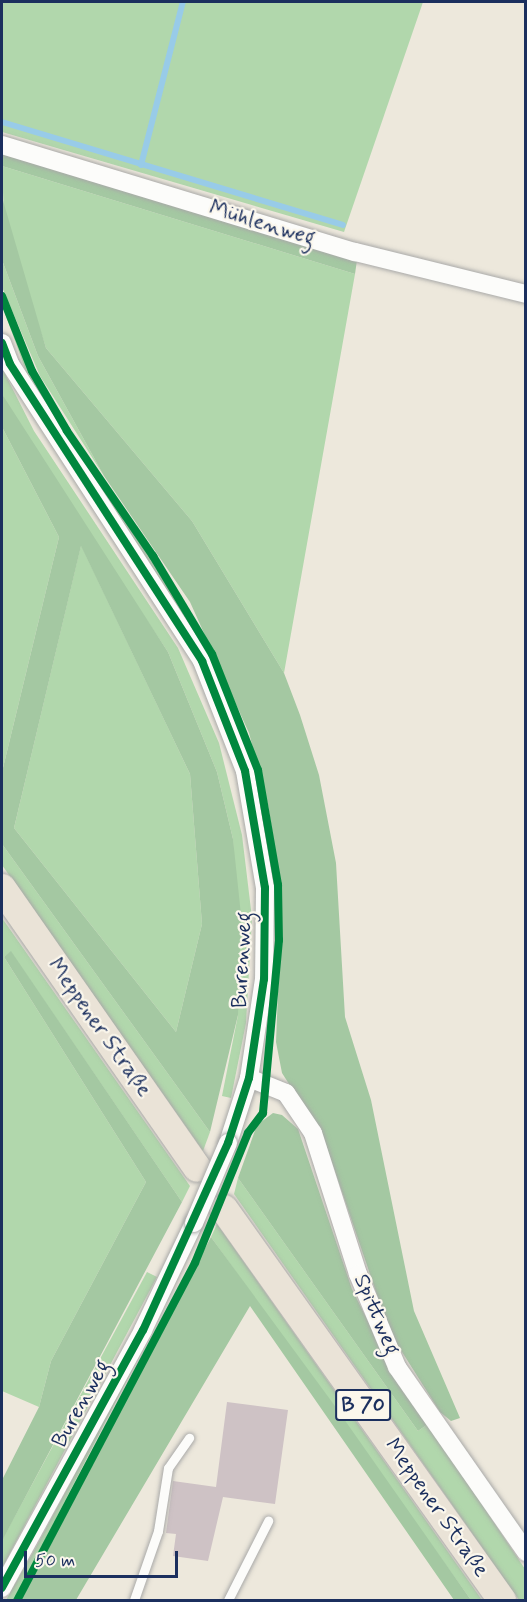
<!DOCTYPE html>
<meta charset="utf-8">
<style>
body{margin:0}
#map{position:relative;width:527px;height:1602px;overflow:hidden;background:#ede8dc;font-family:Mynerve,sans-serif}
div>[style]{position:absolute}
.green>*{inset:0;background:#b1d7ac}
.forest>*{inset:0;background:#a4c8a2}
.stream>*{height:6px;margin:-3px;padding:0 3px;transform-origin:3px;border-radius:3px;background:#98cbe8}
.building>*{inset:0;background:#cec2c5}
.roads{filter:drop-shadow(0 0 2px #a9a9a8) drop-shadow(0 0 2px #a9a9a8)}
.service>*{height:9px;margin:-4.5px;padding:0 4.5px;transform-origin:4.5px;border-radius:4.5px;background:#fcfcfa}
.minor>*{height:18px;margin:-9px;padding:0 9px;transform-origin:9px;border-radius:9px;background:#fcfcfa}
.primary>*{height:28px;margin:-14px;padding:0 14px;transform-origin:14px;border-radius:14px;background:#eae3d7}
.bridges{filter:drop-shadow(0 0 2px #a9a9a8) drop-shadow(0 0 2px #a9a9a8)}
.minor-bridge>*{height:18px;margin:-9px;padding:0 9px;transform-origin:9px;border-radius:9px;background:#fcfcfa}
.cycleway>*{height:8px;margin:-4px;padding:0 4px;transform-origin:4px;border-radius:4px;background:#00873e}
span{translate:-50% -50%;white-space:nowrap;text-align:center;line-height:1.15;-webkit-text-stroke:4.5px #fbf7ec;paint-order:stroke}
.shield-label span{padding:2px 4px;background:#fbf7ec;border:2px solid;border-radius:4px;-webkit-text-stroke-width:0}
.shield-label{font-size:21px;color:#1b2f5e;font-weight:700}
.street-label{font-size:22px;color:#1b2f5e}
.frame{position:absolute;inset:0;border:3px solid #1b2f5e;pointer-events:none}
.scale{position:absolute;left:24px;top:1551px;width:154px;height:27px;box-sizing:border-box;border:3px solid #1b2f5e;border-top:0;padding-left:8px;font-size:18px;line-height:21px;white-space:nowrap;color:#1b2f5e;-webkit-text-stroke:4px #fbf7ec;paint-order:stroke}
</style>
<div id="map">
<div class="green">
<i style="clip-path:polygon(2px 2px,423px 2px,344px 232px,2px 132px)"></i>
<i style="clip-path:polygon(2px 166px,355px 274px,284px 673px,192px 521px,46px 348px,4px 219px)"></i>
<i style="clip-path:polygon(2px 260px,38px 356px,104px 476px,40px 376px,2px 287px)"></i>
<i style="clip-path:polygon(2px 305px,34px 381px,174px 594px,213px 664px,240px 728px,265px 823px,275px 890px,269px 1045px,271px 965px,244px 751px,29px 380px)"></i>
<i style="clip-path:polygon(2px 368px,34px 431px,178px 648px,219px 743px,242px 835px,252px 918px,246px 1023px,231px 1098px,222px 1096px,238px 1015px,233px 839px,217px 772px,168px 652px,16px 423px,2px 394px)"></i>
<i style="clip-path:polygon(2px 427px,59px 537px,2px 772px)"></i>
<i style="clip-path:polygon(81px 545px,190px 774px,202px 924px,176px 1032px,14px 828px)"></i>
<i style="clip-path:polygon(2px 844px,210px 1132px,203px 1151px,2px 865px)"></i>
<i style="clip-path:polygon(2px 918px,190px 1186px,182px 1202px,11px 952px,4px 957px,146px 1182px,51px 1361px,39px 1407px,2px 1391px)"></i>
<i style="clip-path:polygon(238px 1178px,418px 1431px,428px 1424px,525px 1569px,525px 1600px,519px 1600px,234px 1194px)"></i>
<i style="clip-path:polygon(217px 1224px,482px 1600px,471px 1600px,211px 1237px)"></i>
<i style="clip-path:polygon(147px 1272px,157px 1277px,2px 1568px,2px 1540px)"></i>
<i style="clip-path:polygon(164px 1308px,14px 1600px,6px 1600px,35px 1549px)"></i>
</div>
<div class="forest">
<i style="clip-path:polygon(2px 148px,357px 260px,355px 274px,2px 166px)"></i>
<i style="clip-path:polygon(2px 197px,46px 348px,192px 521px,284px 673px,300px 715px,319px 775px,336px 863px,345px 1017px,371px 1100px,414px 1311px,460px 1418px,451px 1421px,440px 1412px,390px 1333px,324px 1139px,282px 1073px,276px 1042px,282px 893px,268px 805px,249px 733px,190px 602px,104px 476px,38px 356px,2px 260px)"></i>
<i style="clip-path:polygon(evenodd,2px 394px,168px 652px,217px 772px,233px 839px,241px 915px,238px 1015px,210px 1132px,2px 844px,2px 772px,59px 537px,2px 427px,2px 394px,81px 546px,190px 774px,202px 924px,176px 1032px,14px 828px,81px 546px)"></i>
<i style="clip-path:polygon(11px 951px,182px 1202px,2px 1541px,2px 1480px,39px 1407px,51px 1361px,146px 1182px,4px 957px)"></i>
<i style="clip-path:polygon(273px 1113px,282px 1115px,298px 1129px,352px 1289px,391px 1368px,428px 1424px,418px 1431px,238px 1178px,257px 1125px)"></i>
<i style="clip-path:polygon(211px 1237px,332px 1402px,471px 1600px,454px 1600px,250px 1306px,76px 1600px,21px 1600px)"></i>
</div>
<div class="stream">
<i style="left:2px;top:122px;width:356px;rotate:16.8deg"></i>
<i style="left:141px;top:165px;width:168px;rotate:-75.6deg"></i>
</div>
<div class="building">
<i style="clip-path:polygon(227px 1402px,288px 1410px,275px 1504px,223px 1497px,208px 1561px,173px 1556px,176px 1534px,166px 1533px,173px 1481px,216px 1487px)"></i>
</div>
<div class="roads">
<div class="service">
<i style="left:134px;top:1600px;width:73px;rotate:-70.8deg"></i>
<i style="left:158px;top:1531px;width:64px;rotate:-81deg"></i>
<i style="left:168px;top:1468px;width:37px;rotate:-55deg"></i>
<i style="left:228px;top:1600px;width:89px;rotate:-63.1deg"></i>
</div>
<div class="minor">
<i style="left:2px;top:145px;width:369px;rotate:16.9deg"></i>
<i style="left:355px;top:252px;width:176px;rotate:13.8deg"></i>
<i style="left:2px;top:343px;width:22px;rotate:69deg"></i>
<i style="left:10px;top:364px;width:354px;rotate:57.1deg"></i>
<i style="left:202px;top:661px;width:118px;rotate:68.6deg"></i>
<i style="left:245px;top:771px;width:119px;rotate:80.3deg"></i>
<i style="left:265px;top:888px;width:91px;rotate:90.6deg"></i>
<i style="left:264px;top:979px;width:100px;rotate:98.6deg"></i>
<i style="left:249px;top:1078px;width:68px;rotate:107.9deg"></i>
<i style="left:249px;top:1078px;width:40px;rotate:22deg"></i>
<i style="left:286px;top:1093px;width:48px;rotate:56deg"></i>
<i style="left:313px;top:1133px;width:148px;rotate:72.3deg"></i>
<i style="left:358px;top:1274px;width:101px;rotate:67.2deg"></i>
<i style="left:397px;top:1367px;width:226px;rotate:55.1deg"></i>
<i style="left:2px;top:1588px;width:294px;rotate:-61.3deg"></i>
<i style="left:143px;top:1330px;width:119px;rotate:-64.5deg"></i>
</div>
<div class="primary">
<i style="left:2px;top:888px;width:341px;rotate:55.1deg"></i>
<i style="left:224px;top:1209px;width:480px;rotate:54.6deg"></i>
</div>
</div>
<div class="bridges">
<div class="minor-bridge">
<i style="left:194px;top:1223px;width:87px;rotate:-67deg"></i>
</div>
</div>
<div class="cycleway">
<i style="left:2px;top:296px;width:81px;rotate:68.2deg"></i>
<i style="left:32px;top:371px;width:69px;rotate:59.7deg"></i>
<i style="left:67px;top:431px;width:152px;rotate:55.5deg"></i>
<i style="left:153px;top:556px;width:114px;rotate:59deg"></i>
<i style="left:212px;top:654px;width:125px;rotate:68.4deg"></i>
<i style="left:258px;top:770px;width:117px;rotate:80.1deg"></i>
<i style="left:278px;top:885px;width:55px;rotate:89deg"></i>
<i style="left:279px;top:940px;width:174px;rotate:95.3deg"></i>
<i style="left:263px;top:1113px;width:25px;rotate:127deg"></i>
<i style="left:248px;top:1133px;width:140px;rotate:112.2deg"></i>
<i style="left:195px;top:1263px;width:381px;rotate:117.8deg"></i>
<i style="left:2px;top:343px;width:22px;rotate:69deg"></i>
<i style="left:10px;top:364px;width:354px;rotate:57.1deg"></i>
<i style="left:202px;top:661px;width:118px;rotate:68.6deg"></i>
<i style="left:245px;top:771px;width:119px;rotate:80.3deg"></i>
<i style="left:265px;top:888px;width:91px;rotate:90.6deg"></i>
<i style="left:264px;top:979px;width:100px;rotate:98.6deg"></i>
<i style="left:249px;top:1078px;width:68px;rotate:107.9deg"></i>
<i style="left:228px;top:1143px;width:205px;rotate:114.4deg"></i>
<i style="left:143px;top:1330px;width:294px;rotate:118.7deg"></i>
</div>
<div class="shield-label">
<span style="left:363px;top:1405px">B 70</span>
</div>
<div class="street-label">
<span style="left:262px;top:224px;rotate:17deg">Mühlenweg</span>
<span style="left:243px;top:960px;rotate:-87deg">Burenweg</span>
<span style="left:99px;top:1028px;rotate:55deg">Meppener Straße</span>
<span style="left:376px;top:1315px;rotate:67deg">Spittweg</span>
<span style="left:82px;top:1404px;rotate:-61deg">Burenweg</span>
<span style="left:436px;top:1508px;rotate:55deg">Meppener Straße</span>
</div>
<div class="frame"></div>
<div class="scale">50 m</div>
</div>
